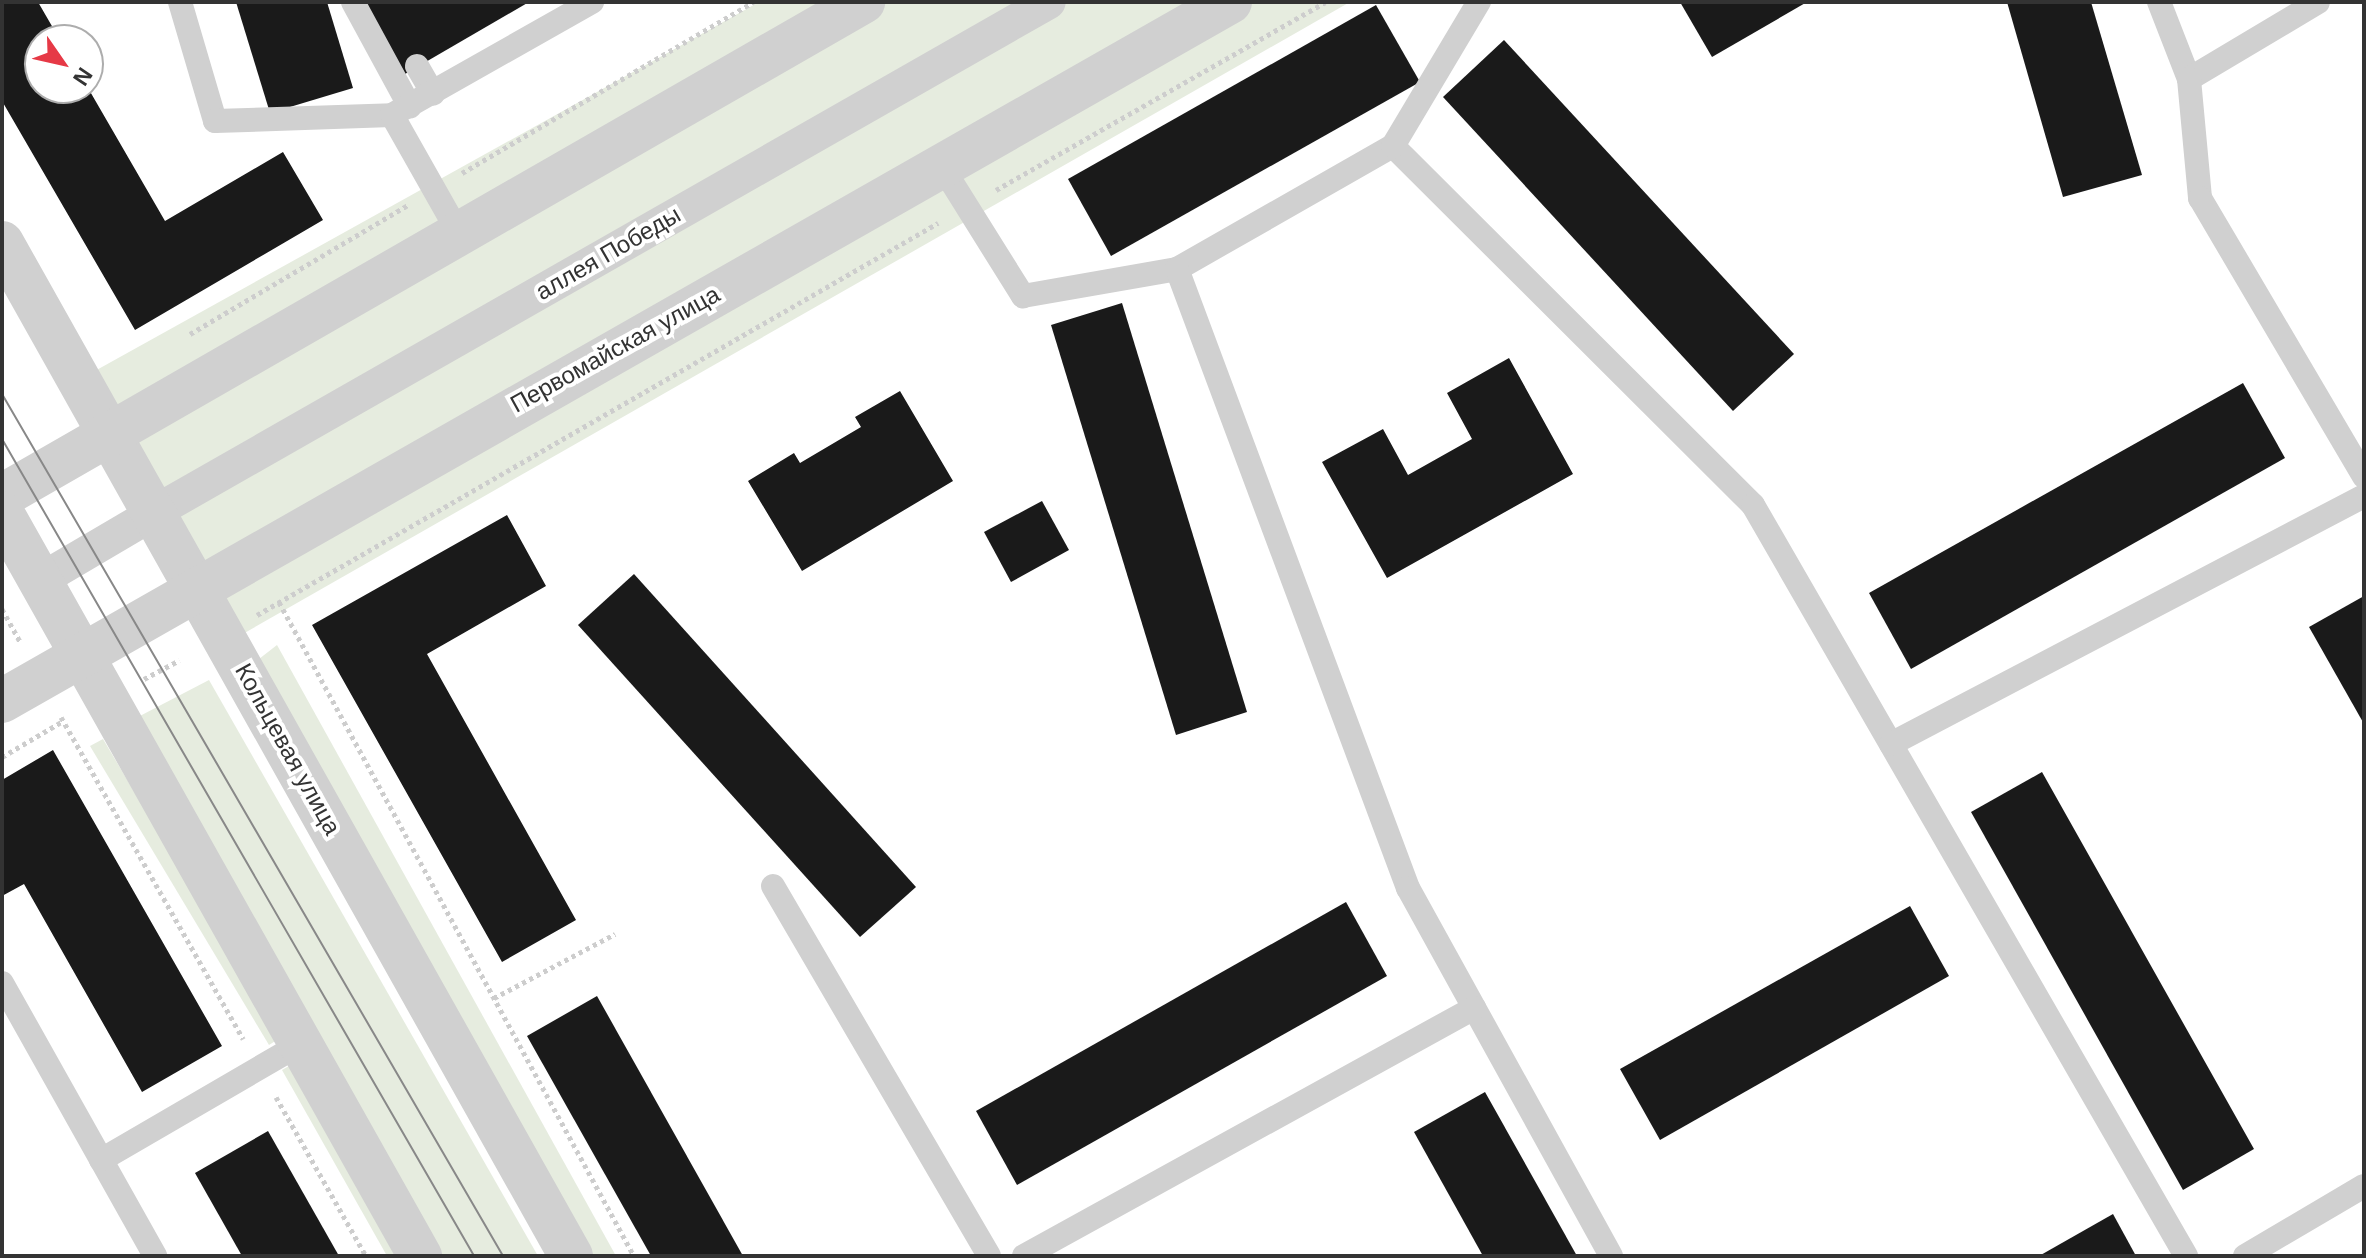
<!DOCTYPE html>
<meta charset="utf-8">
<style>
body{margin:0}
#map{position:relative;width:2366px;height:1258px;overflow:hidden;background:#fff;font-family:Helvetica,sans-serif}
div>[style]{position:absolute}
.green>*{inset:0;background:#e6ecdf}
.building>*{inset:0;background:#1a1a1a}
.path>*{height:5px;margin-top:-2.5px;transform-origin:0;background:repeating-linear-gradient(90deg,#cdcdcd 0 4px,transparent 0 8px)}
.service>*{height:24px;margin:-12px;padding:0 12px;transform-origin:12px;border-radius:12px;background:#d0d0d0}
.pedestrian>*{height:34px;margin:-17px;padding:0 17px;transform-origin:17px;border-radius:17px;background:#d0d0d0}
.tertiary>*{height:44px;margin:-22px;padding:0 22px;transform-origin:22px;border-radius:22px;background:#d0d0d0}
.tram>*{height:2px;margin:-1px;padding:0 1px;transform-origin:1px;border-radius:1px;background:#888}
span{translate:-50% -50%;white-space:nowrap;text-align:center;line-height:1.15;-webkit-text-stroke:8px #fff;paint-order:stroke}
.street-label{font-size:24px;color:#333}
.frame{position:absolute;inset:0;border:4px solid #333;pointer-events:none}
.north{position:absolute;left:24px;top:24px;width:80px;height:80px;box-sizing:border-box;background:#fff;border:2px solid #adadad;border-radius:50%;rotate:124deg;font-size:22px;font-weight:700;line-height:32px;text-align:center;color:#333}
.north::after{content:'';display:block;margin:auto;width:28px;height:36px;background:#e63946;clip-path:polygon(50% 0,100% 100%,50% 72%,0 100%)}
</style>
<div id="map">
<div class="green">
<i style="clip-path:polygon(759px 2px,1350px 2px,241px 635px,93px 372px)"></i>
<i style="clip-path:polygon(277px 645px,616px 1256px,585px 1256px,259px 659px)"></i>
<i style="clip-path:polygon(209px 680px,538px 1256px,441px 1256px,136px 718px)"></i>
<i style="clip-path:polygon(103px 739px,280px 1038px,269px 1045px,90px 746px)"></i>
<i style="clip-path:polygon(296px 1062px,405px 1256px,387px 1256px,282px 1070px)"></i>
</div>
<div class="building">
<i style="clip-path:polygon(2px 2px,38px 2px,60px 40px,40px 40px,40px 88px,88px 88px,165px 221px,283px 152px,323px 220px,135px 330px,2px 101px)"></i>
<i style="clip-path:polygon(236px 2px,327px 2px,353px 88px,270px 113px)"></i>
<i style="clip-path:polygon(363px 2px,529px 2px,405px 74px)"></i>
<i style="clip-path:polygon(1680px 2px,1807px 2px,1712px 57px)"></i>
<i style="clip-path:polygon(2007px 2px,2091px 2px,2142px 175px,2063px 197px)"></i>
<i style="clip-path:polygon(1376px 5px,1420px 82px,1111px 256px,1068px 179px)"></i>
<i style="clip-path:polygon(1504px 40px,1794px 354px,1733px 411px,1443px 97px)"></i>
<i style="clip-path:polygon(1122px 303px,1247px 712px,1176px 735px,1051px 325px)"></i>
<i style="clip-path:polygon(1509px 358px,1573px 474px,1387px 578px,1322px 462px,1383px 429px,1408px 475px,1472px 439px,1447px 393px)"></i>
<i style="clip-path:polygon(2243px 383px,2285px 458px,1911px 669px,1869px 593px)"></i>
<i style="clip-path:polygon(900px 391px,953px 481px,802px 571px,748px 481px,794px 453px,800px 463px,861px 427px,855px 417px)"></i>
<i style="clip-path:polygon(1042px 501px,1069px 550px,1011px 582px,984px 532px)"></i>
<i style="clip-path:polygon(507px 515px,546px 586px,427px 654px,576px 920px,502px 962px,312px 625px)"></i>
<i style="clip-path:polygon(634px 574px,916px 887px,860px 937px,578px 625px)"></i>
<i style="clip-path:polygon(2364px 596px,2364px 724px,2309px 627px)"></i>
<i style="clip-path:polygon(53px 750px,222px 1046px,142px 1092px,24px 884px,2px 896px,2px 780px)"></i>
<i style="clip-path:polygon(2042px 772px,2254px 1149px,2183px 1190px,1971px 812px)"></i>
<i style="clip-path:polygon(1346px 902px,1387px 976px,1017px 1185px,976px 1111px)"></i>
<i style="clip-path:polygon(1910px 906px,1949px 976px,1660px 1140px,1620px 1069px)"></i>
<i style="clip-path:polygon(597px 996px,743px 1256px,651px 1256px,527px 1036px)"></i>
<i style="clip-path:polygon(1485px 1092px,1577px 1256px,1483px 1256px,1414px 1132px)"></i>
<i style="clip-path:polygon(268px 1131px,339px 1256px,242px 1256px,195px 1173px)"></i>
<i style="clip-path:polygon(2113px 1214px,2136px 1256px,2039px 1256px)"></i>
</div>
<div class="path">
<i style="left:462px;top:173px;width:338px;rotate:-30.4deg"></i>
<i style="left:996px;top:190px;width:379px;rotate:-29.7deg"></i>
<i style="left:190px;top:334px;width:253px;rotate:-30.6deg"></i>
<i style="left:279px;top:602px;width:744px;rotate:61.51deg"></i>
<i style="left:2px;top:609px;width:38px;rotate:61deg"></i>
<i style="left:257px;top:615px;width:786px;rotate:-29.93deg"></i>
<i style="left:144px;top:679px;width:40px;rotate:-28deg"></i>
<i style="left:61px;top:717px;width:370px;rotate:60.5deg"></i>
<i style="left:2px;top:757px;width:71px;rotate:-30.5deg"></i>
<i style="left:494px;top:998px;width:137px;rotate:-27.9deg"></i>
<i style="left:276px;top:1097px;width:183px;rotate:60.5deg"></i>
</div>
<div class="service">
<i style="left:180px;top:2px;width:124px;rotate:73.6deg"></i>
<i style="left:215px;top:121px;width:177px;rotate:-1.9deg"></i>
<i style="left:392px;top:115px;width:138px;rotate:60.5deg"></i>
<i style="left:353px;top:2px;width:119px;rotate:61.5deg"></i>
<i style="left:2159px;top:2px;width:83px;rotate:68.7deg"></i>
<i style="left:2189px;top:79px;width:150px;rotate:-30.8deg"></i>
<i style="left:417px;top:66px;width:32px;rotate:60deg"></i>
<i style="left:2189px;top:79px;width:120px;rotate:84.7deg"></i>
<i style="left:2200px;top:198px;width:323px;rotate:59.5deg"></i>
<i style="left:392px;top:115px;width:230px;rotate:-29.5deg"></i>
<i style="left:1393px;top:146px;width:508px;rotate:44.92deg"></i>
<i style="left:1753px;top:505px;width:867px;rotate:60.03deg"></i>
<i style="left:941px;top:165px;width:155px;rotate:58deg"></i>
<i style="left:1023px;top:296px;width:156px;rotate:-9.9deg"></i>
<i style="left:1177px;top:269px;width:249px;rotate:-29.7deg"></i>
<i style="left:1393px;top:146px;width:168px;rotate:-59.2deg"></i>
<i style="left:1177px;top:269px;width:661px;rotate:69.54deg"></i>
<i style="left:1408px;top:888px;width:420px;rotate:61.1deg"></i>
<i style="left:1891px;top:744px;width:534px;rotate:-27.67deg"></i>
<i style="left:773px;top:886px;width:428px;rotate:59.7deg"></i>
<i style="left:2px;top:983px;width:313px;rotate:60.7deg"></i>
<i style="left:101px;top:1160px;width:230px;rotate:-30.2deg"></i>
<i style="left:1024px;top:1256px;width:514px;rotate:-28.86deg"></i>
<i style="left:2245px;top:1256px;width:138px;rotate:-30.5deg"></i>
</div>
<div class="pedestrian">
<i style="left:167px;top:505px;width:1015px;rotate:-29.7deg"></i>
<i style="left:54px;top:572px;width:99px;rotate:-30.5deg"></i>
</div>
<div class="tertiary">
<i style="left:2px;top:243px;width:1162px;rotate:60.68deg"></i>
<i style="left:2px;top:496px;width:993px;rotate:-29.85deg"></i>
<i style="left:2px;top:513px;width:853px;rotate:60.64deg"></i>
<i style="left:2px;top:701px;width:1413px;rotate:-29.65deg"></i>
</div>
<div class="tram">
<i style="left:2px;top:394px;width:997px;rotate:59.83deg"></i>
<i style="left:2px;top:439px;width:944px;rotate:59.98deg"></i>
</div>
<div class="street-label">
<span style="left:608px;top:253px;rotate:-30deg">аллея Победы</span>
<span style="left:615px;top:349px;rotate:-29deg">Первомайская улица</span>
<span style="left:288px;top:749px;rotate:61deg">Кольцевая улица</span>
</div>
<div class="frame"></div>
<div class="north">N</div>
</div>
